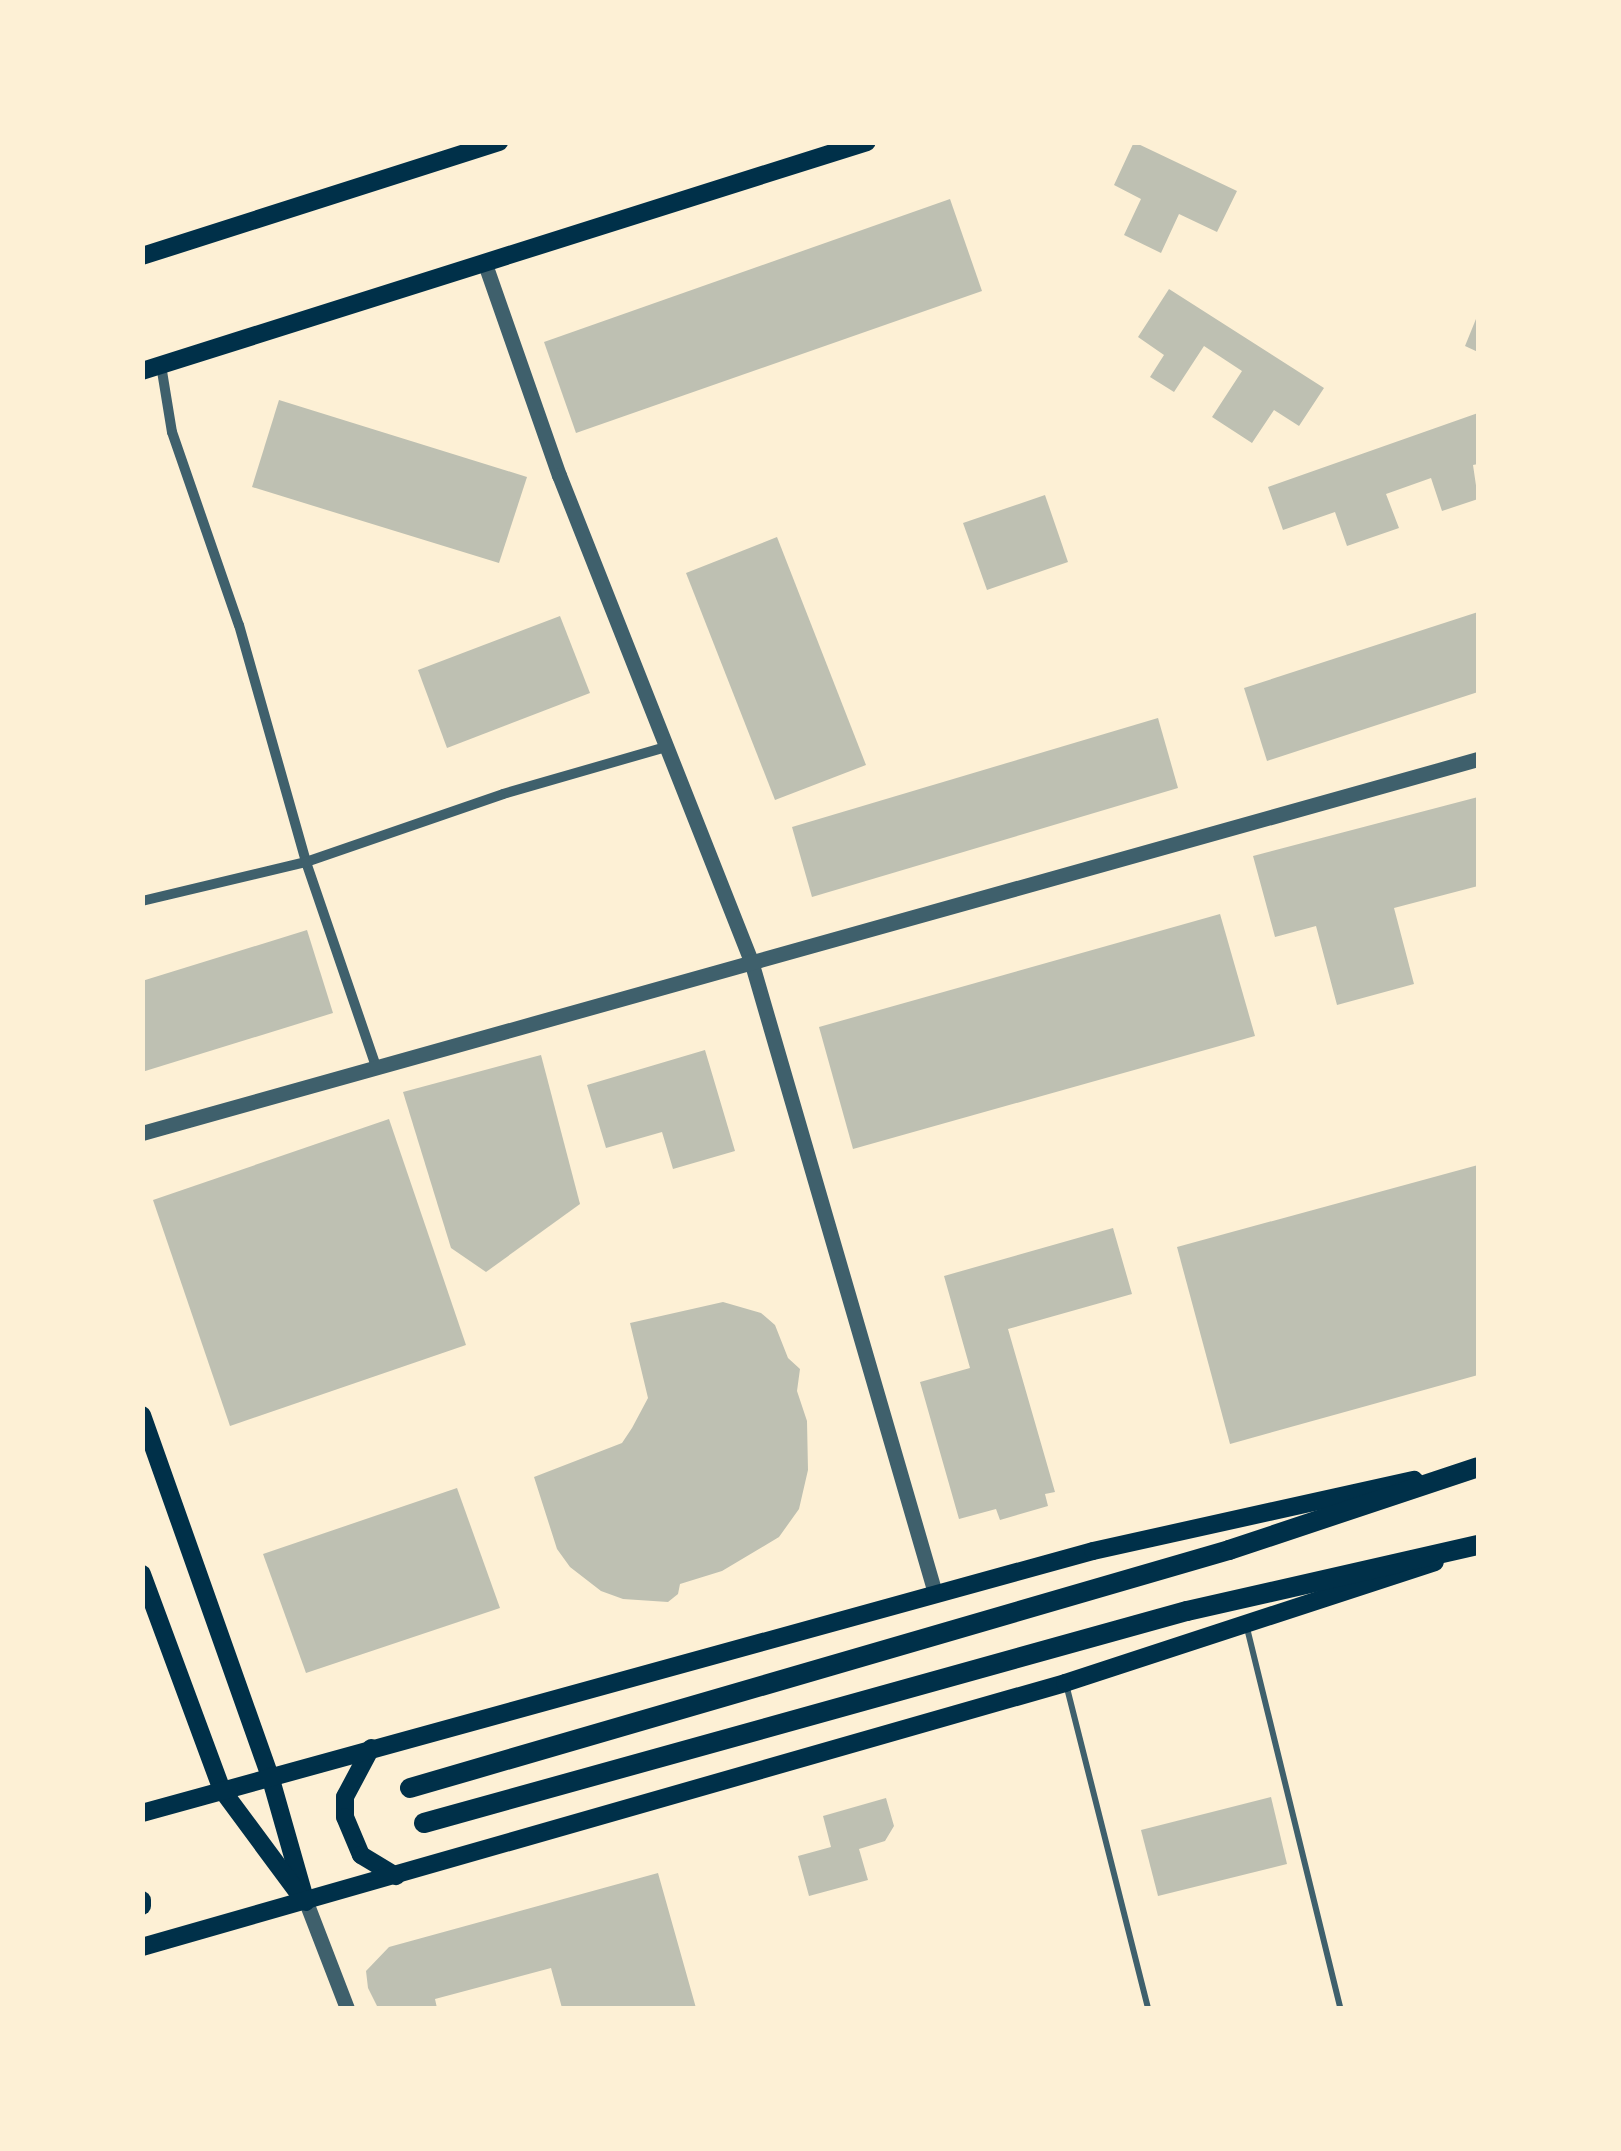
<!DOCTYPE html>
<style>
body{margin:0}
#map{position:relative;width:1621px;height:2151px;overflow:hidden;background:#fdf0d5;font-family:"Source Serif 4",serif}
div>[style]{position:absolute}
.building>*{inset:0;background:#bec0b2}
.service>*{height:6px;margin:-3px;padding:0 3px;transform-origin:3px;border-radius:3px;background:#3f606c}
.minor>*{height:10px;margin:-5px;padding:0 5px;transform-origin:5px;border-radius:5px;background:#3f606c}
.tertiary>*{height:15px;margin:-7.5px;padding:0 7.5px;transform-origin:7.5px;border-radius:7.5px;background:#3f606c}
.secondary>*{height:18px;margin:-9px;padding:0 9px;transform-origin:9px;border-radius:9px;background:#003049}
.primary>*{height:20px;margin:-10px;padding:0 10px;transform-origin:10px;border-radius:10px;background:#003049}
span{translate:-50% -50%;white-space:nowrap;text-align:center;line-height:1.15;-webkit-text-stroke:8px #fdf0d5;paint-order:stroke}
.frame{position:absolute;inset:0;border:145px solid #fdf0d5;pointer-events:none}
</style>
<div id="map">
<div class="building">
<i style="clip-path:polygon(1134px 142px,1237px 191px,1217px 232px,1179px 214px,1161px 253px,1124px 235px,1141px 199px,1114px 185px)"></i>
<i style="clip-path:polygon(950px 199px,982px 291px,576px 433px,544px 342px)"></i>
<i style="clip-path:polygon(1169px 289px,1324px 388px,1299px 426px,1274px 410px,1252px 443px,1212px 417px,1242px 371px,1204px 346px,1174px 392px,1150px 377px,1164px 355px,1138px 337px)"></i>
<i style="clip-path:polygon(1478px 314px,1478px 352px,1465px 346px)"></i>
<i style="clip-path:polygon(279px 400px,527px 477px,499px 563px,252px 487px)"></i>
<i style="clip-path:polygon(1478px 413px,1478px 464px,1473px 465px,1478px 499px,1442px 511px,1431px 478px,1386px 494px,1399px 528px,1347px 546px,1335px 512px,1283px 530px,1268px 487px)"></i>
<i style="clip-path:polygon(1045px 495px,1068px 562px,987px 590px,963px 523px)"></i>
<i style="clip-path:polygon(777px 537px,866px 765px,775px 800px,686px 573px)"></i>
<i style="clip-path:polygon(1478px 612px,1478px 692px,1267px 761px,1244px 688px)"></i>
<i style="clip-path:polygon(560px 616px,590px 693px,447px 748px,418px 670px)"></i>
<i style="clip-path:polygon(1158px 718px,1178px 788px,812px 897px,792px 827px)"></i>
<i style="clip-path:polygon(1478px 797px,1478px 886px,1394px 908px,1414px 984px,1337px 1005px,1316px 926px,1275px 937px,1253px 856px)"></i>
<i style="clip-path:polygon(1220px 914px,1255px 1036px,853px 1149px,819px 1027px)"></i>
<i style="clip-path:polygon(307px 930px,333px 1013px,142px 1072px,142px 981px)"></i>
<i style="clip-path:polygon(705px 1050px,735px 1151px,673px 1169px,662px 1132px,606px 1148px,587px 1085px)"></i>
<i style="clip-path:polygon(541px 1055px,580px 1204px,486px 1272px,451px 1248px,403px 1092px)"></i>
<i style="clip-path:polygon(389px 1119px,466px 1345px,230px 1426px,153px 1200px)"></i>
<i style="clip-path:polygon(1478px 1165px,1478px 1375px,1230px 1444px,1177px 1247px)"></i>
<i style="clip-path:polygon(1113px 1228px,1132px 1294px,1008px 1329px,1055px 1492px,1045px 1494px,1048px 1506px,1000px 1520px,996px 1509px,959px 1519px,920px 1382px,970px 1368px,944px 1276px)"></i>
<i style="clip-path:polygon(723px 1302px,761px 1313px,775px 1325px,788px 1358px,800px 1369px,797px 1391px,807px 1421px,808px 1470px,799px 1509px,779px 1537px,722px 1571px,680px 1584px,678px 1594px,668px 1602px,623px 1599px,601px 1591px,570px 1567px,557px 1549px,534px 1477px,622px 1443px,632px 1428px,648px 1398px,630px 1323px)"></i>
<i style="clip-path:polygon(457px 1488px,500px 1608px,306px 1673px,263px 1554px)"></i>
<i style="clip-path:polygon(1271px 1797px,1287px 1864px,1158px 1896px,1141px 1830px)"></i>
<i style="clip-path:polygon(886px 1798px,894px 1826px,885px 1841px,859px 1849px,868px 1880px,809px 1896px,798px 1856px,831px 1847px,823px 1816px)"></i>
<i style="clip-path:polygon(658px 1873px,696px 2008px,562px 2008px,551px 1968px,435px 1999px,437px 2008px,378px 2008px,368px 1988px,366px 1971px,389px 1947px)"></i>
</div>
<div class="service">
<i style="left:1247px;top:1628px;width:391px;rotate:76.2deg"></i>
<i style="left:1066px;top:1684px;width:334px;rotate:75.8deg"></i>
</div>
<div class="minor">
<i style="left:161px;top:365px;width:68px;rotate:80.7deg"></i>
<i style="left:172px;top:432px;width:204px;rotate:70.9deg"></i>
<i style="left:239px;top:625px;width:246px;rotate:74.2deg"></i>
<i style="left:306px;top:862px;width:216px;rotate:71.1deg"></i>
<i style="left:142px;top:901px;width:169px;rotate:-13.4deg"></i>
<i style="left:306px;top:862px;width:208px;rotate:-19deg"></i>
<i style="left:503px;top:794px;width:170px;rotate:-16.1deg"></i>
</div>
<div class="tertiary">
<i style="left:485px;top:264px;width:224px;rotate:70.7deg"></i>
<i style="left:559px;top:475px;width:523px;rotate:68.44deg"></i>
<i style="left:751px;top:961px;width:658px;rotate:73.77deg"></i>
<i style="left:142px;top:1133px;width:1387px;rotate:-15.64deg"></i>
<i style="left:306px;top:1902px;width:114px;rotate:68.9deg"></i>
</div>
<div class="secondary">
<i style="left:142px;top:256px;width:375px;rotate:-17.7deg"></i>
<i style="left:142px;top:371px;width:760px;rotate:-17.53deg"></i>
<i style="left:142px;top:1415px;width:383px;rotate:70.5deg"></i>
<i style="left:270px;top:1776px;width:131px;rotate:74.1deg"></i>
<i style="left:142px;top:1574px;width:230px;rotate:69.7deg"></i>
<i style="left:222px;top:1790px;width:129px;rotate:53.5deg"></i>
<i style="left:371px;top:1748px;width:55px;rotate:118deg"></i>
<i style="left:345px;top:1797px;width:20px;rotate:90deg"></i>
<i style="left:345px;top:1817px;width:41px;rotate:67.2deg"></i>
<i style="left:361px;top:1855px;width:41px;rotate:31deg"></i>
<i style="left:142px;top:1813px;width:986px;rotate:-15.4deg"></i>
<i style="left:1093px;top:1551px;width:329px;rotate:-12.5deg"></i>
<i style="left:142px;top:1900px;width:6px;rotate:90deg"></i>
<i style="left:142px;top:1947px;width:960px;rotate:-15.96deg"></i>
<i style="left:1065px;top:1683px;width:389px;rotate:-18.1deg"></i>
</div>
<div class="primary">
<i style="left:410px;top:1788px;width:853px;rotate:-16.2deg"></i>
<i style="left:1229px;top:1550px;width:262px;rotate:-18.4deg"></i>
<i style="left:424px;top:1823px;width:792px;rotate:-15.53deg"></i>
<i style="left:1187px;top:1611px;width:298px;rotate:-12.8deg"></i>
</div>
<div class="frame"></div>
</div>
